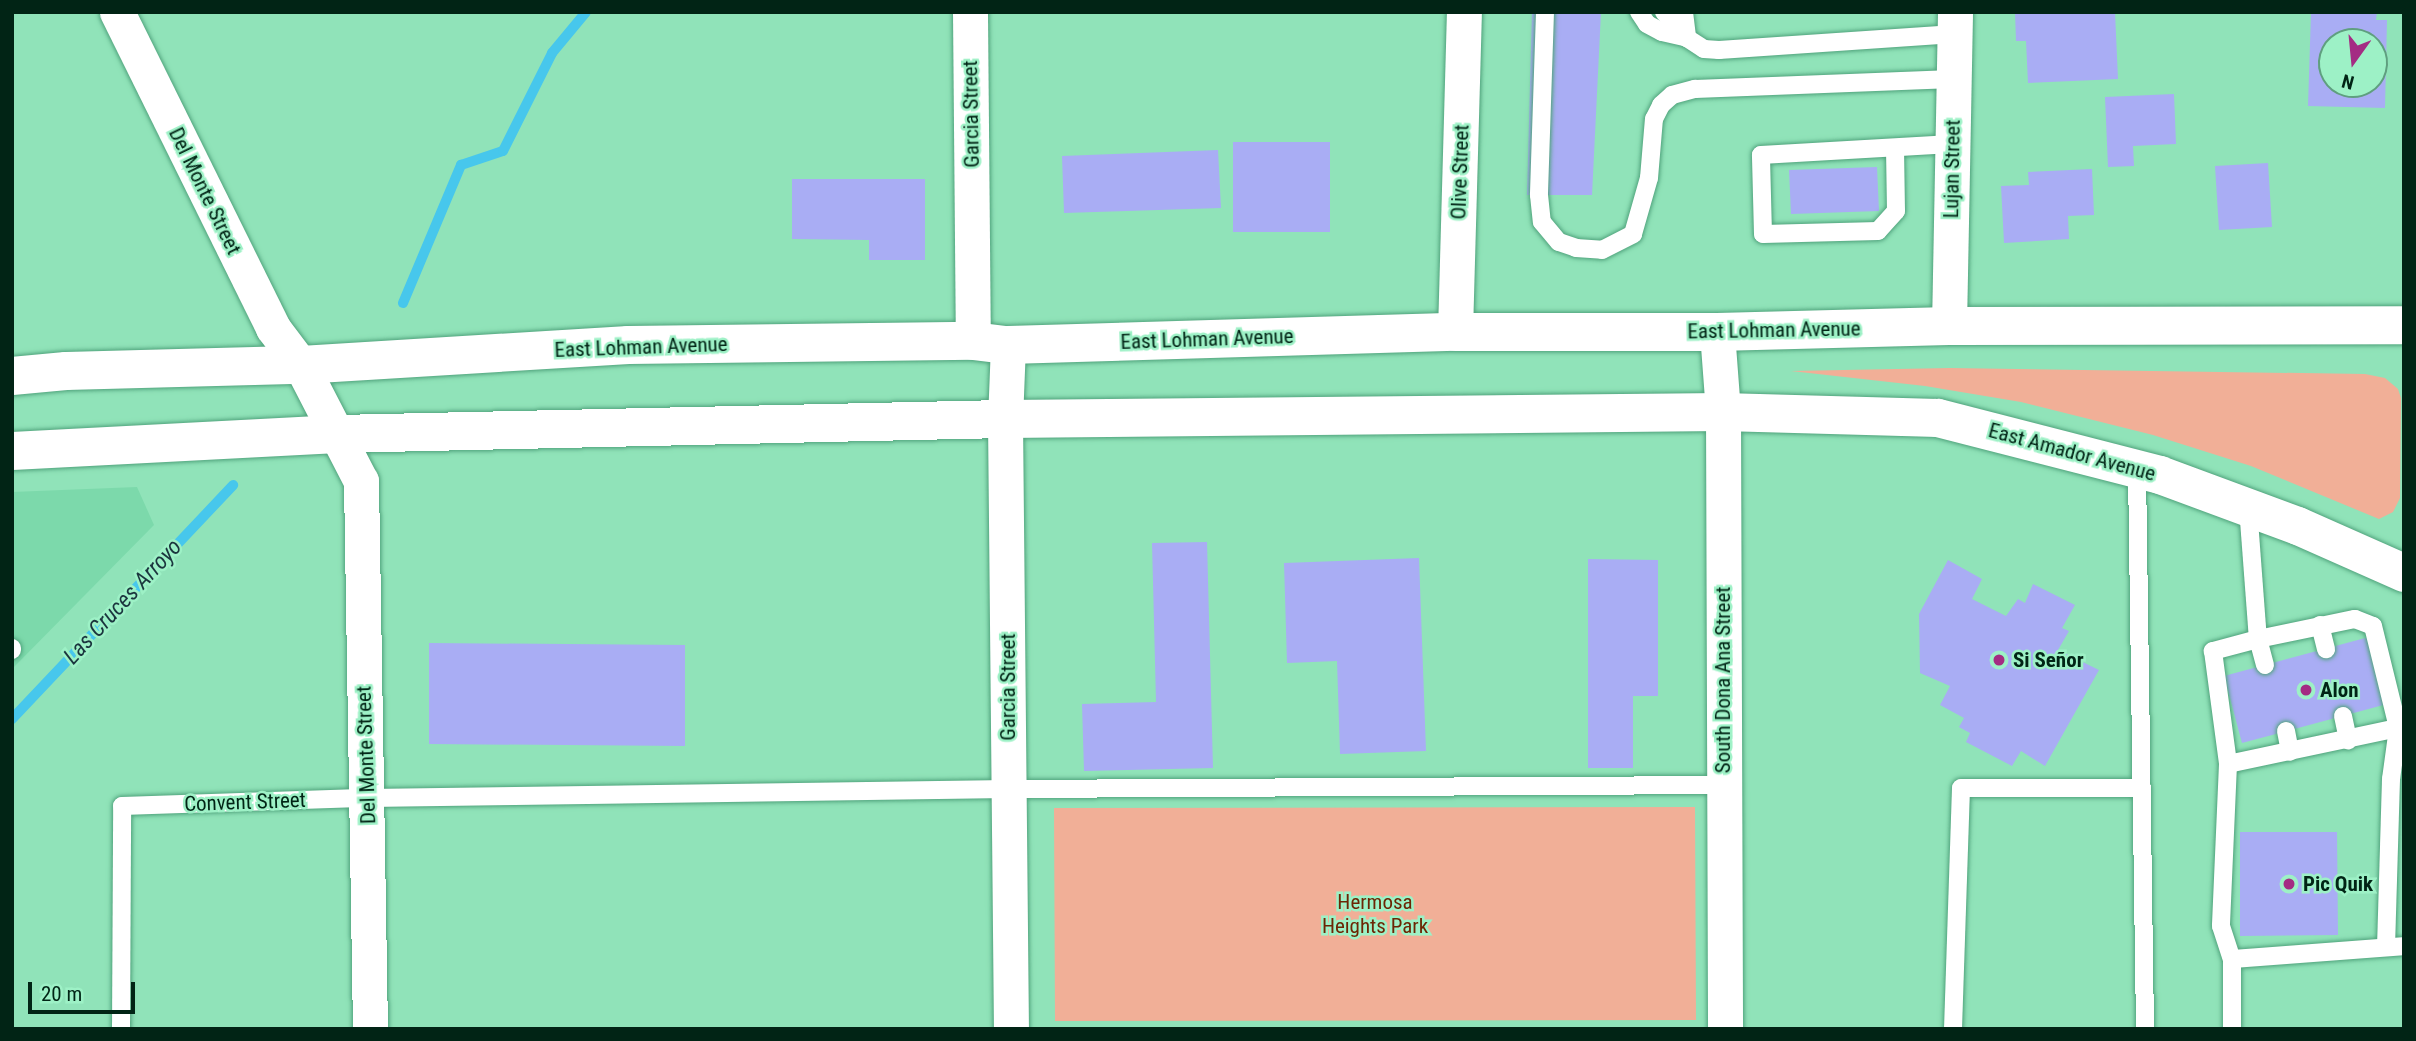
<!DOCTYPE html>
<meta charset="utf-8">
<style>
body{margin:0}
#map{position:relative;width:2416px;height:1041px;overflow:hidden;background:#90e3b9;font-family:"Roboto Condensed",sans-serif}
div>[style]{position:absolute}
.built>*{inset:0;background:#7cd9ab}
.green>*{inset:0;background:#f1af97}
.stream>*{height:10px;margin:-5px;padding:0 5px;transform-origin:5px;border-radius:5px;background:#47c7ec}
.building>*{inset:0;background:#a9adf4}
.roads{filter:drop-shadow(0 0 2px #50a37c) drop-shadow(0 0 2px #50a37c)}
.lane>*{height:18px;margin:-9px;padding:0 9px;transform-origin:9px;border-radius:9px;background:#fff}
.street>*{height:35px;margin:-17.5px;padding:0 17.5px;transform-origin:17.5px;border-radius:17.5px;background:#fff}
.secondary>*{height:38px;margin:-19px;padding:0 19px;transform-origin:19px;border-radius:19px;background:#fff}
.dots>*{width:19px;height:19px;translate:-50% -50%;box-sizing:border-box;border:4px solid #9df1c6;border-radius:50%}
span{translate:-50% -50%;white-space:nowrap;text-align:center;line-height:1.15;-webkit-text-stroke:5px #9df1c6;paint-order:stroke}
.street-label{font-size:21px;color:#012415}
.poi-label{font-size:21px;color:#012415;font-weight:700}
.left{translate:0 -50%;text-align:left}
.park-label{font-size:21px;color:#6c2504}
.water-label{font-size:23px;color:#1b353e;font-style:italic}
.frame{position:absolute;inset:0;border:14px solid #012415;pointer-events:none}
.north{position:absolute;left:2318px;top:28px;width:70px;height:70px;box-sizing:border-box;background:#9df1c6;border:2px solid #5f9f7f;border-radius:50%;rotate:195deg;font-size:19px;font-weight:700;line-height:28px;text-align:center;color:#012415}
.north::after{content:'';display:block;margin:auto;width:24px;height:32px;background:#a42c83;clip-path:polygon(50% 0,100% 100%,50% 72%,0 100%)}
.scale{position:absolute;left:28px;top:982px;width:107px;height:32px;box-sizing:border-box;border:4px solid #012415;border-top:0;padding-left:9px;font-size:21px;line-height:24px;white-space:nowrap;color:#012415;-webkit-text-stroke:5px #9df1c6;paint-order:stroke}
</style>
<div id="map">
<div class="built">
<i style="clip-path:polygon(137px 487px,154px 525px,12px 669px,12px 492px)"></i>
</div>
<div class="green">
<i style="clip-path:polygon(1950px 368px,2365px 374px,2385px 378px,2398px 389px,2401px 398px,2400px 498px,2393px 512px,2379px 519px,2251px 466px,2153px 435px,2021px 402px,1925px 386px,1791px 371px)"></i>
<i style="clip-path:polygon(1695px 807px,1696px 1020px,1055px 1021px,1054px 808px)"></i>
</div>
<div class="stream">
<i style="left:403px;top:303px;width:150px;rotate:-67.2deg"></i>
<i style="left:461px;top:165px;width:44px;rotate:-18.4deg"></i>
<i style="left:503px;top:151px;width:110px;rotate:-63.4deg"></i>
<i style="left:552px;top:53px;width:53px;rotate:-50.3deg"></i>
<i style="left:12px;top:719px;width:322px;rotate:-46.6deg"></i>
</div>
<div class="building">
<i style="clip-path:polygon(1532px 12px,1601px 12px,1592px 195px,1527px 195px)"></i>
<i style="clip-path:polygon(2015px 12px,2115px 12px,2118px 79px,2028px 83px,2026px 41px,2016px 41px)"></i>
<i style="clip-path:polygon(evenodd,2311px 12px,2377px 12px,2376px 20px,2387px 20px,2385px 108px,2308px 106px,2311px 12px,2332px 42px,2374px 42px,2374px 84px,2332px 84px,2332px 42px)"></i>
<i style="clip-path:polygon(2174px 94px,2176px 144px,2133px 146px,2134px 166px,2108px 167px,2105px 97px)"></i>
<i style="clip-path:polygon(1233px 142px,1330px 142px,1330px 232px,1233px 232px)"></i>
<i style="clip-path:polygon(1218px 150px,1221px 208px,1064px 213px,1062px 156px)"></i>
<i style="clip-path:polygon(2268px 163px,2272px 227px,2219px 230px,2215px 166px)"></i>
<i style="clip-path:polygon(1877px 167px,1879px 211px,1791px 214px,1789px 170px)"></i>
<i style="clip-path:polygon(2092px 169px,2094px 215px,2068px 216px,2069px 239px,2004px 243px,2001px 186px,2029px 185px,2028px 172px)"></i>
<i style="clip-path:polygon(792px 179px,925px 179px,925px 260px,869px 260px,869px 240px,792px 239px)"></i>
<i style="clip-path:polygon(1207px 542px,1213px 768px,1084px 771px,1082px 704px,1156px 702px,1152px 543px)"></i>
<i style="clip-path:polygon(1419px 558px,1426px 751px,1340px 754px,1337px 661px,1287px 663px,1284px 563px)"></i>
<i style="clip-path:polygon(1588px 559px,1658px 560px,1658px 696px,1633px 696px,1633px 768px,1588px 768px)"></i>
<i style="clip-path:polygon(1948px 560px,1982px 579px,1972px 599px,2006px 616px,2018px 599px,2025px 603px,2033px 584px,2075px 605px,2062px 628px,2069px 631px,2058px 650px,2099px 670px,2045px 766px,2021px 751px,2012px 766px,1966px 742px,1970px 733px,1959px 727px,1964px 718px,1940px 705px,1950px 686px,1920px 673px,1919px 614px)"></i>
<i style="clip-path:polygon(2369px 637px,2387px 704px,2242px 743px,2224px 676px)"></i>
<i style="clip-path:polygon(429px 643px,685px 645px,685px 746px,429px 744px)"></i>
<i style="clip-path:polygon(2240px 832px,2337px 832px,2338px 935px,2240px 936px)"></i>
</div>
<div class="roads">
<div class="lane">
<i style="left:1545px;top:12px;width:183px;rotate:91.9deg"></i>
<i style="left:1539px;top:195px;width:27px;rotate:84deg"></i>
<i style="left:1542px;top:222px;width:26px;rotate:50deg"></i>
<i style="left:1559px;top:242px;width:18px;rotate:19deg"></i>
<i style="left:1576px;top:248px;width:26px;rotate:4deg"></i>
<i style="left:1602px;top:250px;width:35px;rotate:-27deg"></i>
<i style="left:1633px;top:234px;width:58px;rotate:-74.1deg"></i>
<i style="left:1649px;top:178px;width:59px;rotate:-85.2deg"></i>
<i style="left:1654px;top:119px;width:16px;rotate:-63deg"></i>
<i style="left:1661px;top:105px;width:15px;rotate:-42deg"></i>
<i style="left:1672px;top:95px;width:24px;rotate:-15deg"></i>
<i style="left:1695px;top:89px;width:258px;rotate:-2.2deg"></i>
<i style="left:1639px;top:12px;width:14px;rotate:56deg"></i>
<i style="left:1647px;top:24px;width:17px;rotate:28deg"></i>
<i style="left:1662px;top:32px;width:26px;rotate:13deg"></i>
<i style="left:1687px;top:38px;width:20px;rotate:33deg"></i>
<i style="left:1704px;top:49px;width:15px;rotate:4deg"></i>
<i style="left:1719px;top:50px;width:236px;rotate:-3.9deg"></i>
<i style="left:1664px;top:12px;width:35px;rotate:49deg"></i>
<i style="left:1684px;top:12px;width:26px;rotate:83deg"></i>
<i style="left:1895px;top:148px;width:63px;rotate:89.1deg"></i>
<i style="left:1896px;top:211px;width:27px;rotate:132deg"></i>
<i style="left:1878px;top:231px;width:115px;rotate:178.5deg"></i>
<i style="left:1763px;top:234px;width:79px;rotate:-91.5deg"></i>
<i style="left:1761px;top:155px;width:191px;rotate:-3.3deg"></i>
<i style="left:2137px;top:469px;width:560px;rotate:89.18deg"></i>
<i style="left:2248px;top:507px;width:132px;rotate:85.7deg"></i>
<i style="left:2258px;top:639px;width:99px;rotate:-11.7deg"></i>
<i style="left:2355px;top:619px;width:19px;rotate:21deg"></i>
<i style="left:2373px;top:626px;width:105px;rotate:76.2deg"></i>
<i style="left:2398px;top:728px;width:51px;rotate:97.8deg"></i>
<i style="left:2391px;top:779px;width:167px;rotate:91.7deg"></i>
<i style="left:2320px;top:625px;width:25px;rotate:76deg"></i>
<i style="left:12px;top:648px;width:2px;rotate:90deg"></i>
<i style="left:2265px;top:665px;width:27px;rotate:-105deg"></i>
<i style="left:2258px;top:639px;width:47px;rotate:165.1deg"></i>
<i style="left:2213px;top:651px;width:114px;rotate:82.4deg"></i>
<i style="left:2228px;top:764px;width:174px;rotate:-12deg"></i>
<i style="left:2343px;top:716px;width:25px;rotate:78deg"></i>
<i style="left:2286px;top:731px;width:21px;rotate:79deg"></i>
<i style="left:2228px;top:764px;width:162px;rotate:92.5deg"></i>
<i style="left:2221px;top:926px;width:35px;rotate:72deg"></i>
<i style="left:2232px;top:959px;width:70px;rotate:90deg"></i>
<i style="left:2232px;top:959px;width:172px;rotate:-4.3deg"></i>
<i style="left:121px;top:1029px;width:223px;rotate:-89.7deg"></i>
<i style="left:122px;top:806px;width:246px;rotate:-1.9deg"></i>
<i style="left:368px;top:798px;width:640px;rotate:-0.81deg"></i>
<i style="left:1008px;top:789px;width:715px;rotate:-0.32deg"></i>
<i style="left:1953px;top:1029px;width:241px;rotate:-88.1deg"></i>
<i style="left:1961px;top:788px;width:181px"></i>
</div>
<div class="street">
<i style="left:117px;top:12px;width:352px;rotate:63.7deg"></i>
<i style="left:273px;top:328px;width:46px;rotate:52.9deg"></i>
<i style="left:301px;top:365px;width:131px;rotate:62.7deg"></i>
<i style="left:361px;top:481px;width:548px;rotate:89.06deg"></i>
<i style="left:970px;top:12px;width:329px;rotate:89.5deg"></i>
<i style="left:1949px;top:326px;width:314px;rotate:-88.9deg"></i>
<i style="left:1455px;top:332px;width:320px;rotate:-88.4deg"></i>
<i style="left:1717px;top:332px;width:80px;rotate:85.7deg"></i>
<i style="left:1723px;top:412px;width:617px;rotate:89.81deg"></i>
<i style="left:1008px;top:345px;width:74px;rotate:92.3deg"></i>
<i style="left:1005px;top:419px;width:610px;rotate:89.44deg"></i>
</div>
<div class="secondary">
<i style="left:12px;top:376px;width:54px;rotate:-5.3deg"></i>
<i style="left:66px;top:371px;width:235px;rotate:-1.5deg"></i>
<i style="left:301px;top:365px;width:328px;rotate:-3.5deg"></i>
<i style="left:628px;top:345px;width:345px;rotate:-0.7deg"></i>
<i style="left:973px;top:341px;width:35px;rotate:7deg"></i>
<i style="left:1008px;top:345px;width:447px;rotate:-1.7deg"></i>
<i style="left:1455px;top:332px;width:262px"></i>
<i style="left:1717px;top:332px;width:232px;rotate:-1.5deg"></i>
<i style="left:1949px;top:326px;width:455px;rotate:-0.1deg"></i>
<i style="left:12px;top:451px;width:326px;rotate:-3deg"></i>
<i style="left:338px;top:434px;width:667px;rotate:-1.29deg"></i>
<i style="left:1005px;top:419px;width:718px;rotate:-0.56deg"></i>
<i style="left:1723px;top:412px;width:215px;rotate:1.6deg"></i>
<i style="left:1938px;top:418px;width:229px;rotate:14.4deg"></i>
<i style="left:2160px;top:475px;width:147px;rotate:20.3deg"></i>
<i style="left:2298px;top:526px;width:116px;rotate:23.9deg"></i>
</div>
</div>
<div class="dots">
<i style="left:1999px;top:660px;background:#a42c83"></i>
<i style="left:2306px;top:690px;background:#a42c83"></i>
<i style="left:2289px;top:884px;background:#a42c83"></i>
</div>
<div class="street-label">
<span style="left:971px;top:114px;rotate:-91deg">Garcia Street</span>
<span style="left:1952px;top:169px;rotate:-89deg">Lujan Street</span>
<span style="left:1460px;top:172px;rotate:-88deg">Olive Street</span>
<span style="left:205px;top:191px;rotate:64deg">Del Monte Street</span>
<span style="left:1774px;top:330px;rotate:-1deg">East Lohman Avenue</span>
<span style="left:1207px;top:339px;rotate:-2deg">East Lohman Avenue</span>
<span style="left:641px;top:347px;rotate:-2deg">East Lohman Avenue</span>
<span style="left:2072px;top:452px;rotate:15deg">East Amador Avenue</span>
<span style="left:1723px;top:680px;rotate:-90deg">South Dona Ana Street</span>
<span style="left:1008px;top:687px;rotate:-90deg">Garcia Street</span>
<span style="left:366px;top:755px;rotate:-92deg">Del Monte Street</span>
<span style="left:245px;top:802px;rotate:-2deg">Convent Street</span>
</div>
<div class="poi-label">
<span class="left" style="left:2013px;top:660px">Si Señor</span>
<span class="left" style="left:2320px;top:690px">Alon</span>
<span class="left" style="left:2303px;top:884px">Pic Quik</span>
</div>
<div class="park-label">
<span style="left:1375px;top:914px">Hermosa<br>Heights Park</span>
</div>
<div class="water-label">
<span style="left:123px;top:602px;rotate:-47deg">Las Cruces Arroyo</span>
</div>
<div class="frame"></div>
<div class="north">N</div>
<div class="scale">20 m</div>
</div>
